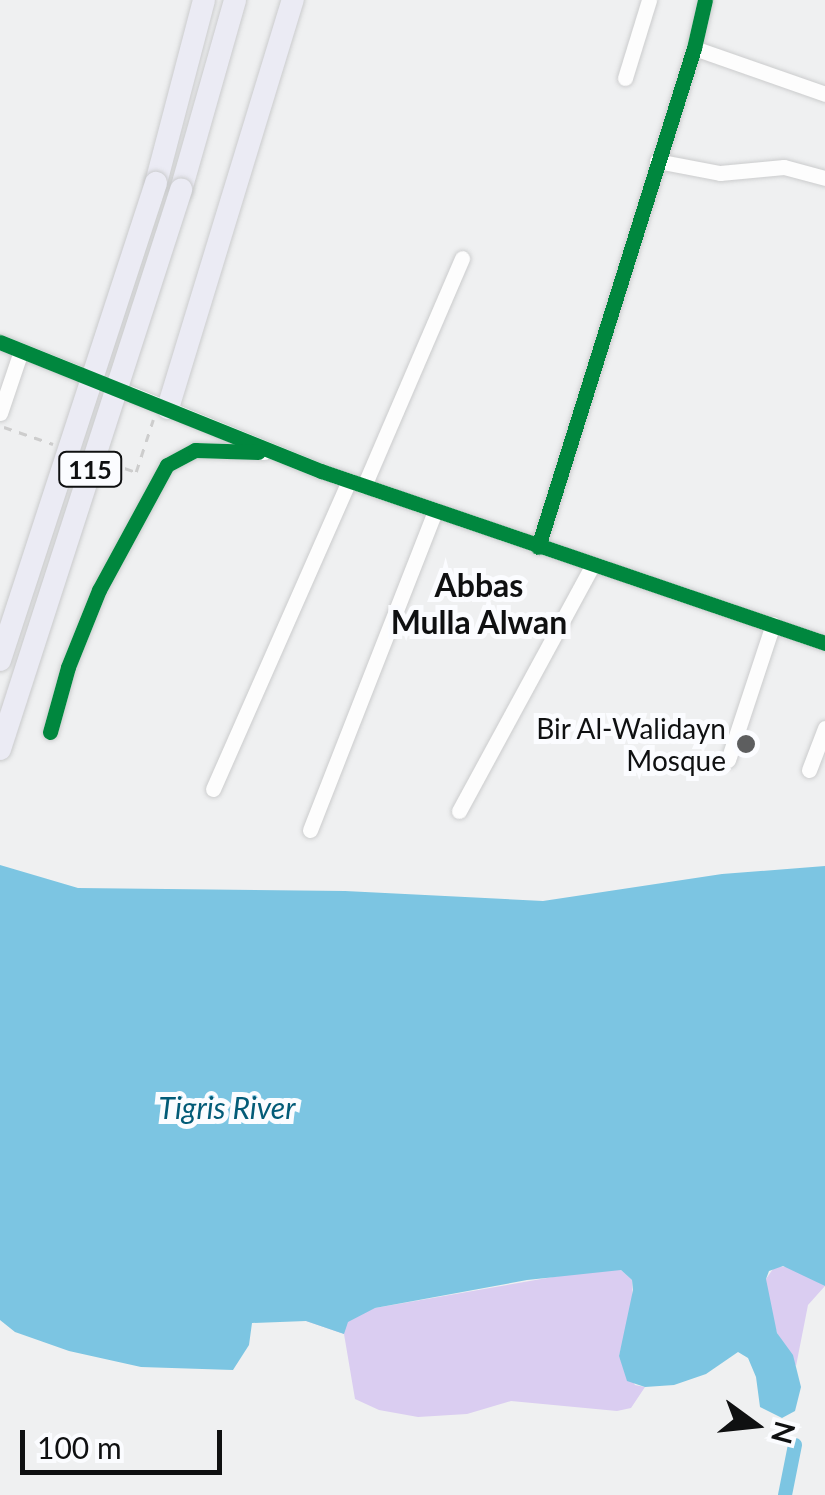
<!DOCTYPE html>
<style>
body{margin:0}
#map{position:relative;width:825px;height:1495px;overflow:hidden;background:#eff0f1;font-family:Lato,sans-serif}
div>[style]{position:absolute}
.green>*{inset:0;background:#dacdf1}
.water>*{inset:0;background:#7cc5e2}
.canal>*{height:14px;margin:-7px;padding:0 7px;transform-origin:7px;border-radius:7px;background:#7cc5e2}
.path>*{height:2.5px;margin-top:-1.25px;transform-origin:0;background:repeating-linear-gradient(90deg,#cdcdcd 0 8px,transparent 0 16px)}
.roads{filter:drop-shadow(0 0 2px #cbcccd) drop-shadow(0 0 2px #cbcccd)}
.minor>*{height:15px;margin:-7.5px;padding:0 7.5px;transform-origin:7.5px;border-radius:7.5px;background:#fdfdfd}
.highway>*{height:22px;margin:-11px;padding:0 11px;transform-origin:11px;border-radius:11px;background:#ebebf4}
.bridges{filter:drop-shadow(0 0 2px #c9cacb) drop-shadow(0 0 2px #c9cacb)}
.highway-bridge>*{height:22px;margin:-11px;padding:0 11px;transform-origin:11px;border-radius:11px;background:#ebebf4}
.cycleway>*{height:15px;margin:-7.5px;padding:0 7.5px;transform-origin:7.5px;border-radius:7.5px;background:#00873e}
.dots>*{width:28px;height:28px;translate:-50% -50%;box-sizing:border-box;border:5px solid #fbfcff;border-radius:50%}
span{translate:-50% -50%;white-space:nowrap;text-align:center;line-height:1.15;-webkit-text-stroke:10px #fbfcff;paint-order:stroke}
.shield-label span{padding:2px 8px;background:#fbfcff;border:2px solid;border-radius:8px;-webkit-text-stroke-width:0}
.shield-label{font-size:25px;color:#0f1011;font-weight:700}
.poi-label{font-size:28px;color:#0f1011}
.right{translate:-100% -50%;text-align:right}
.water-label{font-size:30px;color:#035b77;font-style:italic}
.quarter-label{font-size:32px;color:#0f1011;font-weight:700}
.north{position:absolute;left:705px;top:1375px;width:100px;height:100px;-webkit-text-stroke:8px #fbfcff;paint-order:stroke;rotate:105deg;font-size:28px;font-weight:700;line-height:40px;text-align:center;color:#0f1011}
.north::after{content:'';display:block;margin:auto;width:35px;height:45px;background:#0f1011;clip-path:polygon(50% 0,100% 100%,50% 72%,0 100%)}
.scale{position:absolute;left:20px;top:1430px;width:202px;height:45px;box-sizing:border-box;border:5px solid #0f1011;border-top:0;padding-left:12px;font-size:30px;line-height:35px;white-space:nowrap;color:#0f1011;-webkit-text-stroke:8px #fbfcff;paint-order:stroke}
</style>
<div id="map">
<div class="green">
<i style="clip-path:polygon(775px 1266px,789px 1267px,825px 1286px,808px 1305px,796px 1366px,777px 1333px,766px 1297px,766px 1279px)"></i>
<i style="clip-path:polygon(605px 1268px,621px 1270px,632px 1280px,633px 1305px,619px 1356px,635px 1385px,645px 1387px,631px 1408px,617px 1411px,511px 1401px,467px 1414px,418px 1417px,379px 1410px,355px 1399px,344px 1334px,306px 1321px,285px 1319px,375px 1308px)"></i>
</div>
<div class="water">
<i style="clip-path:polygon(0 865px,78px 888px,345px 891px,543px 901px,722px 874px,825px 866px,825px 1286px,783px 1266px,769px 1271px,766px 1279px,777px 1333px,793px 1355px,801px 1387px,795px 1411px,782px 1418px,760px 1407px,756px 1377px,748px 1358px,738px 1352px,706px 1374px,674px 1385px,645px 1387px,627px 1381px,619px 1356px,633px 1290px,632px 1280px,621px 1270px,527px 1280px,375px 1308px,348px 1322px,344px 1334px,306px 1321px,252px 1323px,249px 1345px,233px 1370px,141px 1367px,69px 1351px,15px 1332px,0 1320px)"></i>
</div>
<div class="canal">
<i style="left:785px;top:1495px;width:51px;rotate:-78.7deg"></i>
</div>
<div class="path">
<i style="left:4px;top:427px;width:52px;rotate:19.1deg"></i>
<i style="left:110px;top:463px;width:28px;rotate:19deg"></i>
<i style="left:136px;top:472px;width:55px;rotate:-71.9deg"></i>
</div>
<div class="roads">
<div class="minor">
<i style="left:694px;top:48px;width:139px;rotate:19.3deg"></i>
<i style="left:625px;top:78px;width:82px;rotate:-72.9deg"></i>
<i style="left:657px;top:161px;width:64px;rotate:10.8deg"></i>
<i style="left:720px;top:173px;width:64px;rotate:-5.4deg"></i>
<i style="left:784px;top:167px;width:42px;rotate:15deg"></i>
<i style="left:0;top:342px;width:89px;rotate:21.7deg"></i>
<i style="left:124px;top:391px;width:213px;rotate:22.1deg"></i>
<i style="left:321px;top:471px;width:533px;rotate:18.84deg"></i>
<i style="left:0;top:413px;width:65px;rotate:-71.3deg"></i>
<i style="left:364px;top:486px;width:248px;rotate:-66.7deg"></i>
<i style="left:538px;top:547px;width:523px;rotate:-72.64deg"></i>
<i style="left:694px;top:48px;width:49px;rotate:-77.1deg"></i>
<i style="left:50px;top:732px;width:67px;rotate:-74.5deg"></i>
<i style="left:68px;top:667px;width:83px;rotate:-68.1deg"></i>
<i style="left:99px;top:590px;width:142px;rotate:-61.5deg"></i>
<i style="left:167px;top:465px;width:32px;rotate:-28deg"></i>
<i style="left:195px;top:450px;width:69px;rotate:1.7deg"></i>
<i style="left:728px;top:760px;width:143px;rotate:-71.7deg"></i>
<i style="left:809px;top:770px;width:45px;rotate:-69.1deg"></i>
<i style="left:213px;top:789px;width:337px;rotate:-66.2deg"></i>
<i style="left:459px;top:811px;width:279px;rotate:-61.5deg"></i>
<i style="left:310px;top:830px;width:343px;rotate:-68.6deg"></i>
</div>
<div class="highway">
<i style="left:156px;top:183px;width:189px;rotate:-75.3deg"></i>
<i style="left:181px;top:190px;width:198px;rotate:-74.1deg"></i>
<i style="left:168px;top:408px;width:427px;rotate:-73deg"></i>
</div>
</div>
<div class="bridges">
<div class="highway-bridge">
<i style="left:0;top:660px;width:502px;rotate:-71.89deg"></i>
<i style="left:0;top:749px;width:588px;rotate:-72.06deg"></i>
</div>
</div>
<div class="cycleway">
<i style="left:0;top:342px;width:346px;rotate:21.9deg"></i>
<i style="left:321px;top:471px;width:533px;rotate:18.84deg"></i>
<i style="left:538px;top:547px;width:523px;rotate:-72.64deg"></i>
<i style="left:694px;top:48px;width:49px;rotate:-77.1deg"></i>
<i style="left:50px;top:732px;width:67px;rotate:-74.5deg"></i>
<i style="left:68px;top:667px;width:83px;rotate:-68.1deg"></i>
<i style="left:99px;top:590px;width:142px;rotate:-61.5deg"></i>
<i style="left:167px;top:465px;width:32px;rotate:-28deg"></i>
<i style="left:195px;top:450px;width:63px;rotate:1.8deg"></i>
</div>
<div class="dots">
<i style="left:746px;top:744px;background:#5d5e5f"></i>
</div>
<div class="shield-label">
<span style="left:90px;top:469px">115</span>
</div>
<div class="poi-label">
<span class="right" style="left:726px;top:744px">Bir Al-Walidayn<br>Mosque</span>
</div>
<div class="water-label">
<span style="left:227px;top:1107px">Tigris River</span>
</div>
<div class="quarter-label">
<span style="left:479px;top:604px">Abbas<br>Mulla Alwan</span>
</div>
<div class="north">N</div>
<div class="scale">100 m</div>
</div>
